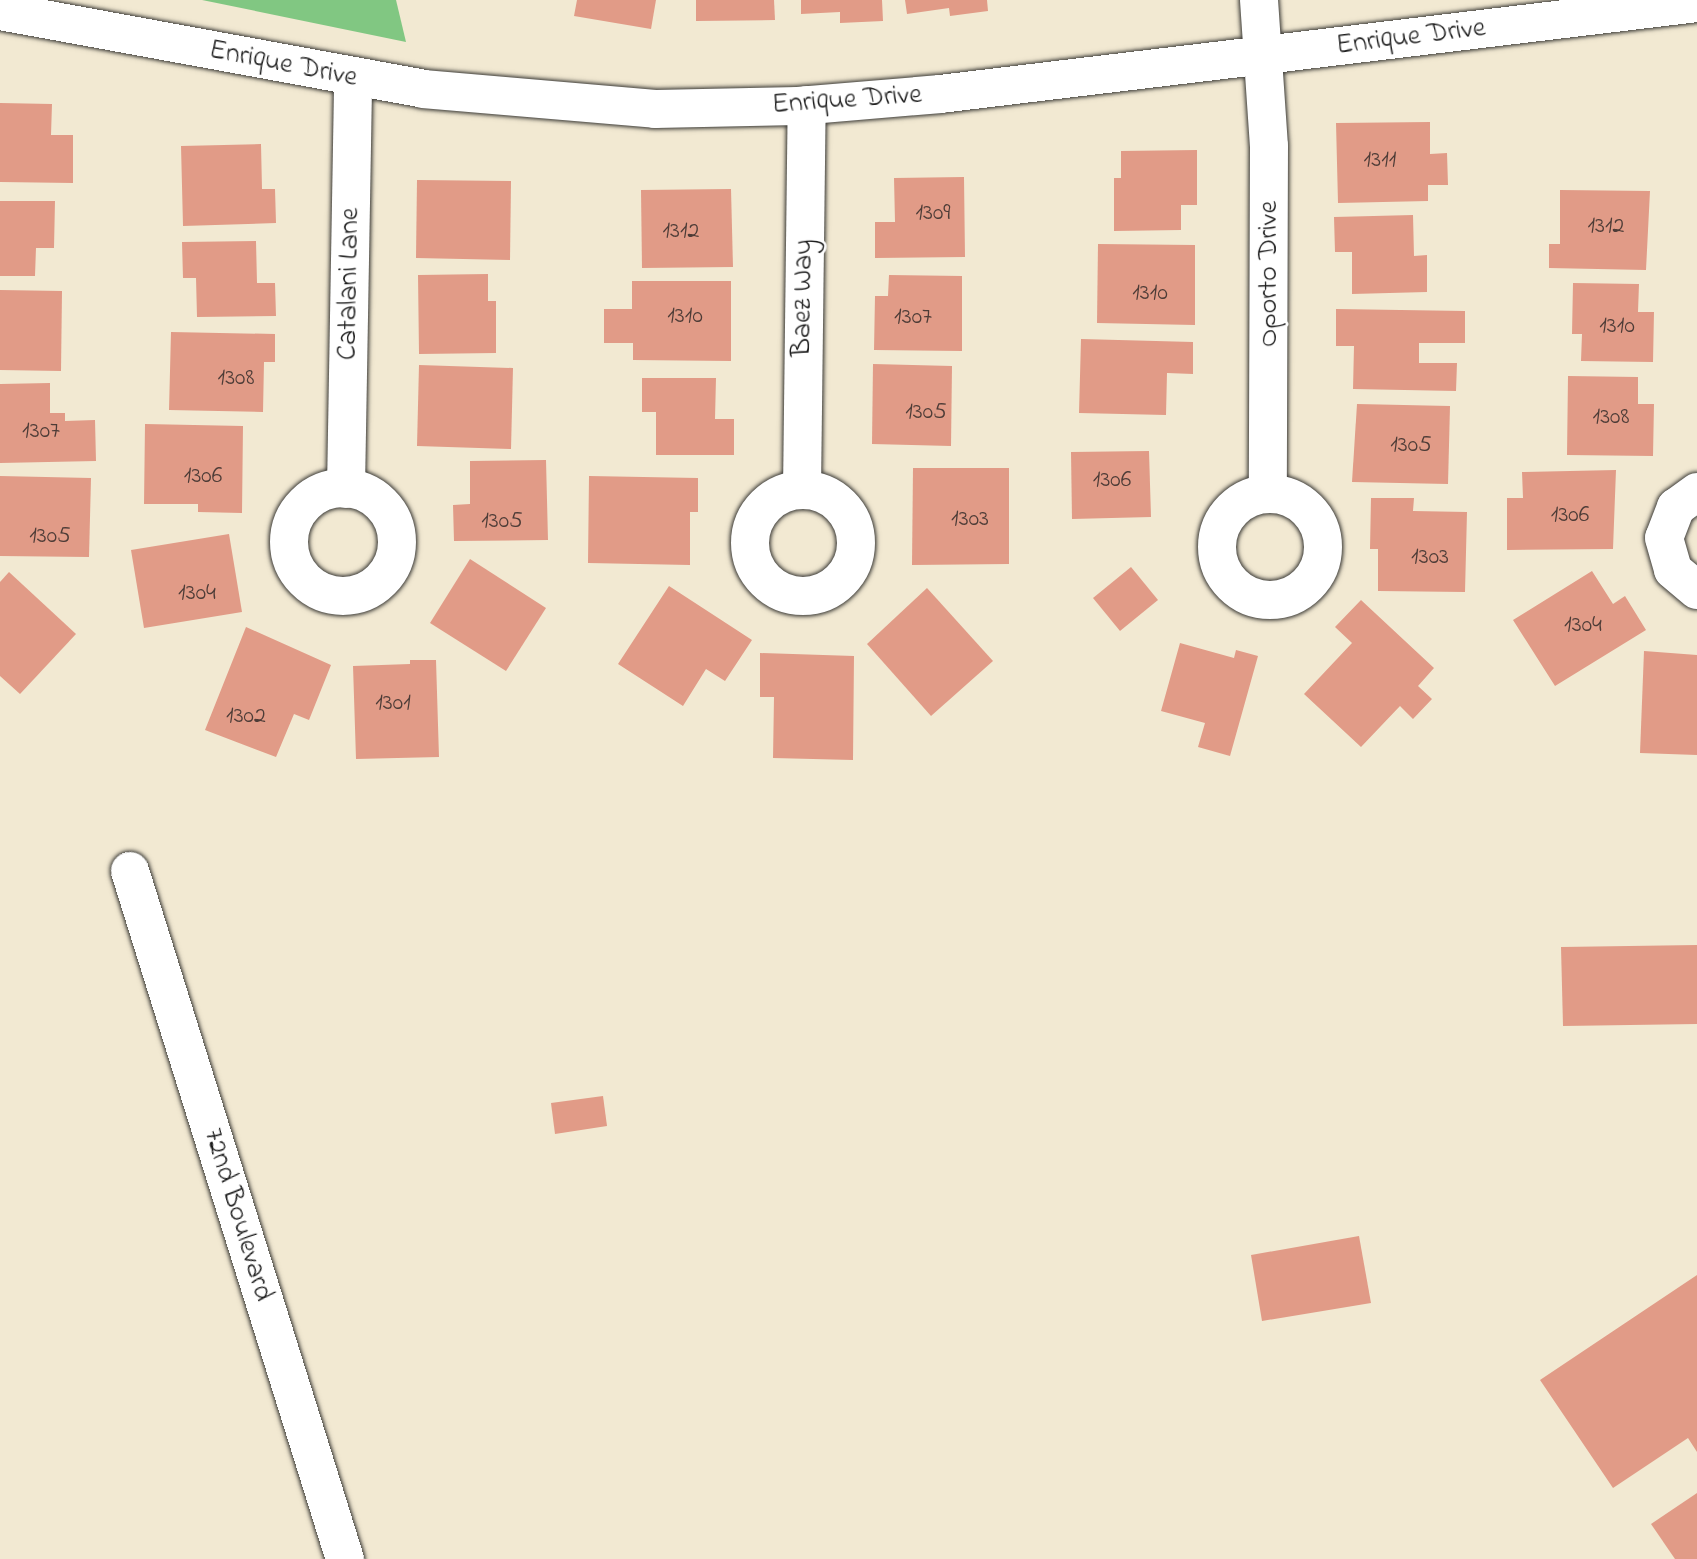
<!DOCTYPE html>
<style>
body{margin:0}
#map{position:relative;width:1697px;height:1559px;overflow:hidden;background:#f2e9d2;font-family:"Indie Flower",sans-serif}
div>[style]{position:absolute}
.green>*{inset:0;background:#81c782}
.building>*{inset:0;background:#e19b87}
.roads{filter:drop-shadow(0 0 2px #3c3b37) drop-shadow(0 0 2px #3c3b37)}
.street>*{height:38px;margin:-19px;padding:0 19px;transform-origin:19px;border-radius:19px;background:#fff}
.street>.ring{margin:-19px;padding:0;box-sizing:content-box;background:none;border:38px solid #fff;border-radius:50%}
.secondary>*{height:38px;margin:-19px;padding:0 19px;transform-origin:19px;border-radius:19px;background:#fff}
span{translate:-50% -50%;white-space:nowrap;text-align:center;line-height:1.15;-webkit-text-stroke:5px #fff;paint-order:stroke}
.number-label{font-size:24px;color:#4d3c37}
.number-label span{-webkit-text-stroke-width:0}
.street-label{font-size:28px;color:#1c1c1c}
</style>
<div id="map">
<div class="green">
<i style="clip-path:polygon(202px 0,396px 0,406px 42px)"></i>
</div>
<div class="building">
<i style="clip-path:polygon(577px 0,656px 0,651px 29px,574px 16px)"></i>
<i style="clip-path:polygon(696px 0,774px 0,775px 20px,696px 21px)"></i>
<i style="clip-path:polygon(801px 0,882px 0,883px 21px,840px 23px,840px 12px,801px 14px)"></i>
<i style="clip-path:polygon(905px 0,987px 0,988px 11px,950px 16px,949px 8px,907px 14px)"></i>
<i style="clip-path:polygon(0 103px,52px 104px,51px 135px,73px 135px,73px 183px,0 182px)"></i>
<i style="clip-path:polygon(1430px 122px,1430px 154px,1447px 153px,1448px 185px,1428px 185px,1428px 201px,1338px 203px,1336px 123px)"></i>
<i style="clip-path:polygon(261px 144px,262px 189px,275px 189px,276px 223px,183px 226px,181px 146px)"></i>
<i style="clip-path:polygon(1197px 150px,1197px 205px,1181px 205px,1181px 230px,1114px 231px,1114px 178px,1121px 178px,1121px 151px)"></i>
<i style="clip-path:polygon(964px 177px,965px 257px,875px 258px,875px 222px,895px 222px,894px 178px)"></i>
<i style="clip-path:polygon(417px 180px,511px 181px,510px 260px,416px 258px)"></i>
<i style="clip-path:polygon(731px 189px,733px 267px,642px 268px,641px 190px)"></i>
<i style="clip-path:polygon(1560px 190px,1650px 191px,1646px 270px,1549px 268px,1549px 244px,1560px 244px)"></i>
<i style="clip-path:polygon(0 201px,55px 201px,54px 248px,36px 248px,35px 276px,0 276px)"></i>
<i style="clip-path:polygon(1413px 215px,1414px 256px,1427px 255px,1427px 292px,1352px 294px,1352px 252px,1335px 252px,1334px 217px)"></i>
<i style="clip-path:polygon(256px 241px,257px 283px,275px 283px,276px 316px,197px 317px,196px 278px,183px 278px,182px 242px)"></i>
<i style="clip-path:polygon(1098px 244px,1195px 245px,1195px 325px,1097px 323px)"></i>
<i style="clip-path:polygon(488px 274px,488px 301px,496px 301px,496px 353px,419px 354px,418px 275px)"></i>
<i style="clip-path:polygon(889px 275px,962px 276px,962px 351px,874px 350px,875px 296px,888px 296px)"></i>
<i style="clip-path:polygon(632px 281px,731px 281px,731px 361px,633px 360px,633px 343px,604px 343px,604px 309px,632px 309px)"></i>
<i style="clip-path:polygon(1573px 283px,1639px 284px,1638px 312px,1654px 312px,1653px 362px,1581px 361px,1582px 334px,1572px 334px)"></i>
<i style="clip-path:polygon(0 290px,62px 291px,61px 371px,0 370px)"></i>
<i style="clip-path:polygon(1336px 309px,1465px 311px,1465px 343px,1419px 343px,1419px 363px,1457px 363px,1456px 391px,1353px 389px,1354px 346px,1336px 346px)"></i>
<i style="clip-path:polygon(171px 332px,275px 334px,275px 362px,264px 362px,263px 412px,169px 410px)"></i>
<i style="clip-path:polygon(1081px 339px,1193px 342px,1193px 374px,1167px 373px,1166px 415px,1079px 413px)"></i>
<i style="clip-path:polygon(873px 364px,952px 366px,951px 446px,872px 444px)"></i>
<i style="clip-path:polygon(419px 365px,513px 368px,511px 449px,417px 446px)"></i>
<i style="clip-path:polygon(1568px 376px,1638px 377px,1638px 404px,1654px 404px,1653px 456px,1567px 455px)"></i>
<i style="clip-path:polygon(642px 378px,716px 378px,715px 419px,734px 419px,734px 455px,656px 455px,656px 412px,642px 412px)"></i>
<i style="clip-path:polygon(50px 383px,50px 413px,65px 413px,65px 421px,95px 420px,96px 461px,0 463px,0 384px)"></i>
<i style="clip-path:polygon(1357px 404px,1450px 406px,1448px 484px,1352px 482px)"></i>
<i style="clip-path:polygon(145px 424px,243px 426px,242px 513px,198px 512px,198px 504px,144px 504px)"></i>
<i style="clip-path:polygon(1149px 451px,1151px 517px,1072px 519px,1071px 452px)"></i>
<i style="clip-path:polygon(546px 460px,548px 540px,454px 541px,453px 505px,470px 504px,470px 461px)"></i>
<i style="clip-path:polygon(913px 468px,1009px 468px,1009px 564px,912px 565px)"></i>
<i style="clip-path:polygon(1616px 470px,1613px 549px,1507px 550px,1507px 498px,1523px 498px,1522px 472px)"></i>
<i style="clip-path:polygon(0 476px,91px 478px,89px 557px,0 556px)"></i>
<i style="clip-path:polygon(589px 476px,698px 478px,698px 512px,690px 512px,690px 565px,588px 563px)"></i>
<i style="clip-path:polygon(1371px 498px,1414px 498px,1413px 511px,1467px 512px,1465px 592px,1378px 591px,1378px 549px,1370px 549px)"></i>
<i style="clip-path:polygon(229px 534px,242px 612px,144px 628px,131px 550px)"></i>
<i style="clip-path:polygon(470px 559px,546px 608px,506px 671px,430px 623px)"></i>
<i style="clip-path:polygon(1131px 567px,1158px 600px,1120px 631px,1093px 598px)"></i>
<i style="clip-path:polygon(1592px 571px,1613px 604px,1625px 596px,1646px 630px,1555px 686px,1513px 620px)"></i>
<i style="clip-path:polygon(9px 572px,76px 634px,20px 694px,0 676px,0 582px)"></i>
<i style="clip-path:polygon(669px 586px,752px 640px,725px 681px,706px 669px,683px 706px,618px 664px)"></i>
<i style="clip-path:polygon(927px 588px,993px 661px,931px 716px,867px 644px)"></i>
<i style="clip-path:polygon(1361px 600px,1434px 668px,1418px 686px,1432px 699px,1413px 719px,1400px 706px,1361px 747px,1304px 694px,1352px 643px,1335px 627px)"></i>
<i style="clip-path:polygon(246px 627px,331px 665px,309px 720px,294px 714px,276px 757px,205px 730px)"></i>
<i style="clip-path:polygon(1180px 643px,1234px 658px,1236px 650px,1258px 656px,1230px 756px,1198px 747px,1205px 723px,1161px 711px)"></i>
<i style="clip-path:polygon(1644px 651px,1697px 655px,1697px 755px,1640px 753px)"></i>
<i style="clip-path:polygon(760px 653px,854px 656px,853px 760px,773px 758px,774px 697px,760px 697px)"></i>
<i style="clip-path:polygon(410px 660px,436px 660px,439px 757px,356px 759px,353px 666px,410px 664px)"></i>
<i style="clip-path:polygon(1697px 945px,1697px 1024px,1563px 1026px,1561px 947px)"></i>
<i style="clip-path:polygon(603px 1096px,607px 1126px,555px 1134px,551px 1103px)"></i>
<i style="clip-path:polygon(1359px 1236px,1371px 1303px,1262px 1321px,1251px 1255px)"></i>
<i style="clip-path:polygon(1697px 1275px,1697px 1452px,1688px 1438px,1613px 1488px,1540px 1380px)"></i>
<i style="clip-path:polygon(1697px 1493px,1697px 1559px,1675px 1559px,1651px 1524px)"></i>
</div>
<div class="roads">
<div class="street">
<i style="left:1259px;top:0;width:146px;rotate:86.1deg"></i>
<i style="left:1269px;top:146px;width:347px;rotate:90.2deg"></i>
<i class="ring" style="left:289px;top:488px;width:70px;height:70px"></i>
<i style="left:346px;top:489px;width:410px;rotate:-89deg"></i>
<i class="ring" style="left:750px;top:490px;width:68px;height:68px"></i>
<i style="left:802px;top:490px;width:385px;rotate:-89.3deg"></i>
<i style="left:1697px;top:492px;width:26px;rotate:144deg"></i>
<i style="left:1676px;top:507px;width:33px;rotate:111deg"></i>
<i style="left:1664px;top:538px;width:33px;rotate:74deg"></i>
<i style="left:1673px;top:570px;width:31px;rotate:40deg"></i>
<i class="ring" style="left:1217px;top:494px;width:68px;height:68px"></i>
<i style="left:130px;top:871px;width:721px;rotate:72.65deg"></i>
</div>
<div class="secondary">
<i style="left:0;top:11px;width:430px;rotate:10.4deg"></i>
<i style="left:423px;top:89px;width:233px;rotate:4.9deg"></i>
<i style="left:655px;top:109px;width:143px;rotate:-1.2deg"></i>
<i style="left:798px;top:106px;width:143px;rotate:-4.8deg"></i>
<i style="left:940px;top:94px;width:762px;rotate:-6.85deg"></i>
</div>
</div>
<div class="number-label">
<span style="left:1380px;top:161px">1311</span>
<span style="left:933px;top:214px">1309</span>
<span style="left:1606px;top:227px">1312</span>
<span style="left:681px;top:232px">1312</span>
<span style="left:1150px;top:294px">1310</span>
<span style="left:685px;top:317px">1310</span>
<span style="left:913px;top:318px">1307</span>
<span style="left:1617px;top:327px">1310</span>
<span style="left:236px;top:379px">1308</span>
<span style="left:926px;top:413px">1305</span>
<span style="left:1611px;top:418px">1308</span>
<span style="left:41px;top:432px">1307</span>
<span style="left:1411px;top:446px">1305</span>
<span style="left:203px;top:477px">1306</span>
<span style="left:1112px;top:481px">1306</span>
<span style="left:1570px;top:516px">1306</span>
<span style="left:970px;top:520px">1303</span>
<span style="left:502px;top:522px">1305</span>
<span style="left:50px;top:537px">1305</span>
<span style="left:1430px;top:558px">1303</span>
<span style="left:197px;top:594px">1304</span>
<span style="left:1583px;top:626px">1304</span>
<span style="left:393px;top:704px">1301</span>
<span style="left:246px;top:717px">1302</span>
</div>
<div class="street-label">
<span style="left:1411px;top:38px;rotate:-7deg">Enrique Drive</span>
<span style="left:283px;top:65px;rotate:11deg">Enrique Drive</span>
<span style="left:847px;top:101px;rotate:-4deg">Enrique Drive</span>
<span style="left:1270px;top:274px;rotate:-90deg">Oporto Drive</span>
<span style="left:350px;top:284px;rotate:-89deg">Catalani Lane</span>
<span style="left:804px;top:298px;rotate:-89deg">Baez Way</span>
<span style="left:237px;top:1215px;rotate:73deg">72nd Boulevard</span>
</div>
</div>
